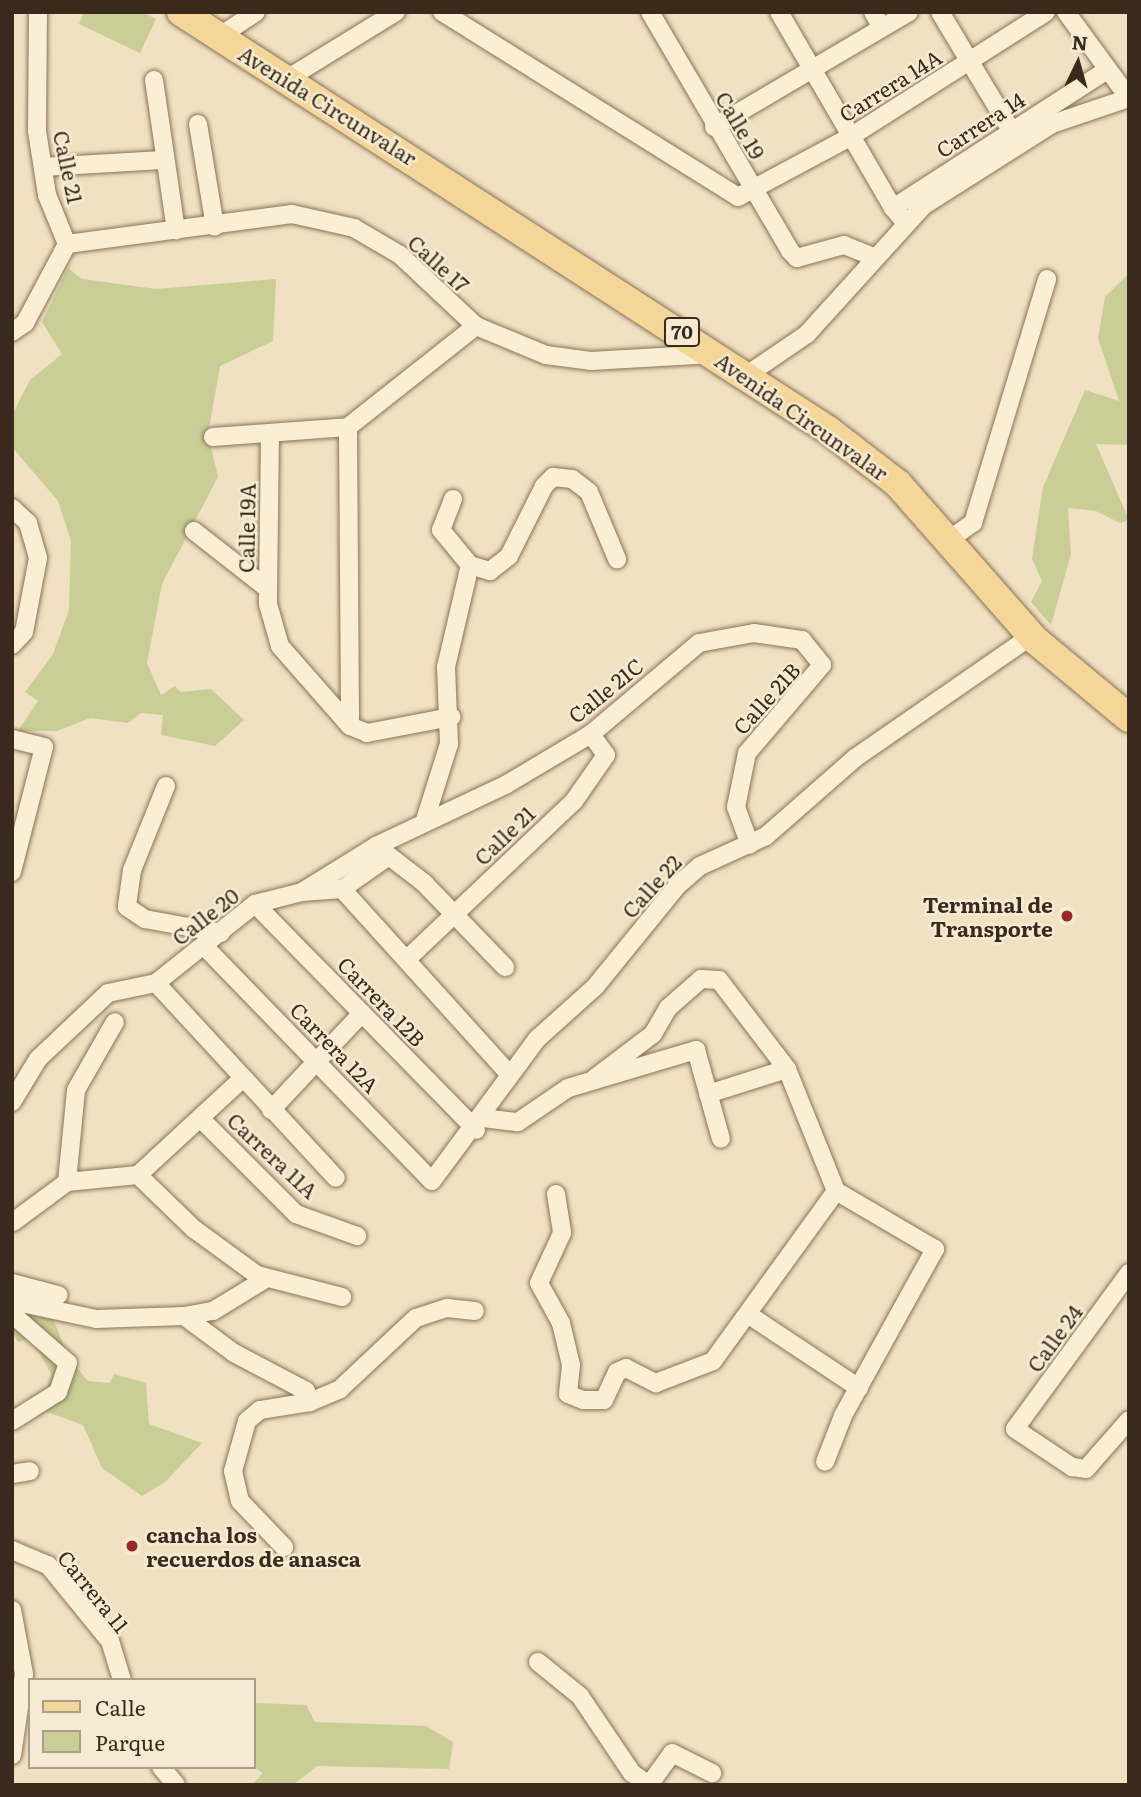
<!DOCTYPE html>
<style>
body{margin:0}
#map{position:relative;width:1141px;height:1797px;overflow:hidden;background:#efe1c2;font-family:Literata,serif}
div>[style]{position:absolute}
.green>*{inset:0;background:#c8ce95}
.roads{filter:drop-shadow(0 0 2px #8a7258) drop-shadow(0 0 2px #8a7258)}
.minor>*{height:18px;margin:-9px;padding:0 9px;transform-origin:9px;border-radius:9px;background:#faeed5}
.primary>*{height:28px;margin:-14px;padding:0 14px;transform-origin:14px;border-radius:14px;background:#f4d698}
.dots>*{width:19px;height:19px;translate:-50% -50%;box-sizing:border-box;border:4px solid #f6ebd2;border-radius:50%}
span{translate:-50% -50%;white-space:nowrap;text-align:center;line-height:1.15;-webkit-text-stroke:5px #f6ebd2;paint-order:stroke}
.shield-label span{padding:2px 5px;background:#f6ebd2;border:2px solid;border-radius:5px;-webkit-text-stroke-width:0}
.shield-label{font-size:19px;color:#392a1d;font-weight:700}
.street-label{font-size:21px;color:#392a1d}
.poi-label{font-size:21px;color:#392a1d;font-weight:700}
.right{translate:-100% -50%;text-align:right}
.left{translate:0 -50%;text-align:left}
.frame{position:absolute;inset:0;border:14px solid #392a1d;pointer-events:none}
.legend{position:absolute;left:28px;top:1678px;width:228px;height:91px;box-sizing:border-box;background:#f6ebd2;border:2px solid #aa9e8a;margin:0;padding:9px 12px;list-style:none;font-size:21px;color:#392a1d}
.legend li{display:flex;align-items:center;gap:14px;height:35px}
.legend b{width:35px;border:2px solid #aa9e8a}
.north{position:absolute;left:1043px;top:28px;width:70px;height:70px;-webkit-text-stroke:5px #f6ebd2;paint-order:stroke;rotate:5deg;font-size:19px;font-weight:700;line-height:28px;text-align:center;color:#392a1d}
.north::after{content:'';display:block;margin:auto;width:24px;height:32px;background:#392a1d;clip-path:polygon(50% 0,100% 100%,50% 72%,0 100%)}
</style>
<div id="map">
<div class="green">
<i style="clip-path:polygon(84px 12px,142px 12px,156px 19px,140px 53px,79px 24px)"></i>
<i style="clip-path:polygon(68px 268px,82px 279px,156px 289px,276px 279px,273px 341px,220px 366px,208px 434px,218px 477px,162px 584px,147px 663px,161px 695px,175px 686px,180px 692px,211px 689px,244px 720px,215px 746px,161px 735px,163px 715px,141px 713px,128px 723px,90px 718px,57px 731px,18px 731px,38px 701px,25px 692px,53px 654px,69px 610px,71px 541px,58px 501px,12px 447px,12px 415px,30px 380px,62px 354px,42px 322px)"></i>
<i style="clip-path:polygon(1129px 273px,1129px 445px,1096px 444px,1129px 520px,1120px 523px,1096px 511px,1068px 508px,1071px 554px,1051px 625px,1031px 602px,1042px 581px,1032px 559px,1043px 487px,1085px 390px,1119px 401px,1098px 338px,1105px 297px)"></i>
<i style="clip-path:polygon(12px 1292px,47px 1304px,69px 1358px,88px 1381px,110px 1383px,114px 1374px,146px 1383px,149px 1424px,202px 1443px,165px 1482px,142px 1496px,102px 1468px,83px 1425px,39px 1409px,52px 1375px,31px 1338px,18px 1342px,12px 1332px)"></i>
<i style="clip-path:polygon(254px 1703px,306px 1705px,315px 1722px,426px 1726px,453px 1742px,449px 1769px,317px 1766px,293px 1785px,252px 1785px,263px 1773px,254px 1767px)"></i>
</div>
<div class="roads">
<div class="minor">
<i style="left:38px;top:12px;width:119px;rotate:90.5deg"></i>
<i style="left:37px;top:131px;width:65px;rotate:81.1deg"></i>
<i style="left:47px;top:195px;width:53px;rotate:67.8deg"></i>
<i style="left:442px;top:12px;width:349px;rotate:32deg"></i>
<i style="left:738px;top:197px;width:127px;rotate:-28.2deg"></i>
<i style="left:850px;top:137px;width:232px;rotate:-32.5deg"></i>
<i style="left:650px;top:12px;width:277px;rotate:59.6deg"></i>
<i style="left:790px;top:251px;width:10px;rotate:45deg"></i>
<i style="left:797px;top:258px;width:49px;rotate:-15.5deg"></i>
<i style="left:844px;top:245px;width:32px;rotate:22deg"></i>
<i style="left:779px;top:12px;width:227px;rotate:59.8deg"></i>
<i style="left:873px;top:12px;width:18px;rotate:61deg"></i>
<i style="left:940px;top:12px;width:138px;rotate:59deg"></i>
<i style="left:1066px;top:12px;width:107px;rotate:53.8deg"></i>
<i style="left:220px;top:36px;width:43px;rotate:-33.7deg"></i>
<i style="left:287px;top:79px;width:128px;rotate:-31.6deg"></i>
<i style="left:154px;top:80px;width:152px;rotate:81.7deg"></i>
<i style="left:198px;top:124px;width:104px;rotate:80.6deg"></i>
<i style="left:714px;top:127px;width:226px;rotate:-30.5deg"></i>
<i style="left:43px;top:167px;width:119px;rotate:-3.4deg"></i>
<i style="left:904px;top:221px;width:17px;rotate:-130deg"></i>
<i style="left:893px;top:208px;width:255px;rotate:-32.8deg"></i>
<i style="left:12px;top:332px;width:16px;rotate:-35deg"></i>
<i style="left:25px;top:323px;width:89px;rotate:-62deg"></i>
<i style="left:67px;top:244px;width:227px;rotate:-7.6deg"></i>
<i style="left:292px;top:214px;width:64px;rotate:12.7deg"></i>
<i style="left:354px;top:228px;width:53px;rotate:30.4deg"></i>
<i style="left:400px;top:255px;width:104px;rotate:43.1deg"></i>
<i style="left:476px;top:326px;width:76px;rotate:22.5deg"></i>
<i style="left:546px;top:355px;width:45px;rotate:7.6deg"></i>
<i style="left:591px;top:361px;width:122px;rotate:-3.3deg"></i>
<i style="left:747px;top:375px;width:73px;rotate:-34.3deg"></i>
<i style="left:807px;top:334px;width:173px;rotate:-47.8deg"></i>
<i style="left:923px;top:206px;width:153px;rotate:-32.4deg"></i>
<i style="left:1052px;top:124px;width:81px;rotate:-18.7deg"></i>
<i style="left:348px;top:427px;width:299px;rotate:89.6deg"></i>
<i style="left:348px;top:427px;width:163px;rotate:-38.3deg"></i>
<i style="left:270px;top:433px;width:171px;rotate:90.7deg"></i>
<i style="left:268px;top:604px;width:44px;rotate:74.1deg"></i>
<i style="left:280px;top:646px;width:106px;rotate:48.8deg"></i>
<i style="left:350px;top:726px;width:18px;rotate:22deg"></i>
<i style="left:367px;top:733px;width:86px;rotate:-10.8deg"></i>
<i style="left:213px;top:437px;width:135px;rotate:-4.2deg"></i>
<i style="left:453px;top:499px;width:33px;rotate:111deg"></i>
<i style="left:441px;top:530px;width:45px;rotate:50.4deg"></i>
<i style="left:470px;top:565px;width:21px;rotate:17deg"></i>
<i style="left:490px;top:571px;width:24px;rotate:-38deg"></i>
<i style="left:509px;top:556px;width:78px;rotate:-63.4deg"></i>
<i style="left:544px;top:486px;width:13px;rotate:-45deg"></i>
<i style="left:553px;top:477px;width:19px;rotate:6deg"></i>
<i style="left:572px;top:479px;width:21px;rotate:37deg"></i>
<i style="left:589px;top:492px;width:73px;rotate:67.3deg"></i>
<i style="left:12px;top:508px;width:22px;rotate:43deg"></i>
<i style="left:28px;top:523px;width:36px;rotate:74deg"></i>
<i style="left:38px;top:558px;width:75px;rotate:100.7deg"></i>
<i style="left:24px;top:632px;width:18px;rotate:133deg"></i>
<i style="left:194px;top:531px;width:94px;rotate:38.1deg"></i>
<i style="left:947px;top:541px;width:32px;rotate:-35deg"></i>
<i style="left:973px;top:523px;width:255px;rotate:-73.1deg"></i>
<i style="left:12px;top:739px;width:33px;rotate:14deg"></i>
<i style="left:44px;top:747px;width:129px;rotate:104.4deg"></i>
<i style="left:166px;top:786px;width:91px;rotate:112deg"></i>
<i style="left:132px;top:870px;width:37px;rotate:98deg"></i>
<i style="left:127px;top:907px;width:22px;rotate:34deg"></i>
<i style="left:145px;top:919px;width:77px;rotate:10.4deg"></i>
<i style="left:425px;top:820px;width:80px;rotate:-72.5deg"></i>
<i style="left:449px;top:744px;width:77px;rotate:-92.2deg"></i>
<i style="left:446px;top:667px;width:105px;rotate:-76.8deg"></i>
<i style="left:376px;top:846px;width:145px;rotate:-25.3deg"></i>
<i style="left:507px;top:784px;width:98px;rotate:-30.8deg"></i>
<i style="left:591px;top:734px;width:141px;rotate:-40.1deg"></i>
<i style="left:699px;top:643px;width:56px;rotate:-10.3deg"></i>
<i style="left:754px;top:633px;width:49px;rotate:8.3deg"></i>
<i style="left:802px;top:640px;width:32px;rotate:51deg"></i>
<i style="left:822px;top:665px;width:116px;rotate:130.4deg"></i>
<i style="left:747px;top:753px;width:55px;rotate:101.5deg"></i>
<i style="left:736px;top:807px;width:40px;rotate:69.8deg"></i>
<i style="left:342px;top:889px;width:249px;rotate:47.9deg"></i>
<i style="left:302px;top:892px;width:40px;rotate:-4.3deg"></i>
<i style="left:342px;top:889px;width:57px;rotate:-35.1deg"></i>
<i style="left:255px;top:904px;width:316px;rotate:45.6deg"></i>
<i style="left:204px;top:946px;width:327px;rotate:45.9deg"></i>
<i style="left:432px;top:1181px;width:177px;rotate:-53.5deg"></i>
<i style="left:537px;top:1039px;width:78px;rotate:-41.9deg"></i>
<i style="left:595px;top:987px;width:130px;rotate:-50.9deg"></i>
<i style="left:677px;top:886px;width:30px;rotate:-41deg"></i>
<i style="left:700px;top:866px;width:72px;rotate:-24.4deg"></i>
<i style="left:766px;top:836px;width:118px;rotate:-41.2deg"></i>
<i style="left:855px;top:758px;width:214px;rotate:-34.7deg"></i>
<i style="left:407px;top:959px;width:230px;rotate:-43.4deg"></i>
<i style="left:574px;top:801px;width:56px;rotate:-55.2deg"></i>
<i style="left:606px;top:755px;width:26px;rotate:-126deg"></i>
<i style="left:156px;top:983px;width:265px;rotate:47.3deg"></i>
<i style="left:595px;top:1078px;width:73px;rotate:-37.2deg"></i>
<i style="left:653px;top:1034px;width:30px;rotate:-60deg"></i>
<i style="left:668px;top:1008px;width:44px;rotate:-41.3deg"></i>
<i style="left:701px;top:979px;width:18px;rotate:3deg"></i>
<i style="left:719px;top:980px;width:112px;rotate:52.6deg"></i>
<i style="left:787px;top:1069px;width:131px;rotate:68.1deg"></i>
<i style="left:836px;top:1191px;width:115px;rotate:30.4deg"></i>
<i style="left:935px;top:1249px;width:191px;rotate:118.9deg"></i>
<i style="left:843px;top:1416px;width:49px;rotate:111.4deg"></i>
<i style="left:708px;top:1094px;width:83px;rotate:-17.6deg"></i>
<i style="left:12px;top:1102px;width:50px;rotate:-58.8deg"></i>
<i style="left:38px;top:1059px;width:96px;rotate:-43.3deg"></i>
<i style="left:108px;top:993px;width:49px;rotate:-11.8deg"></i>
<i style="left:156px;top:983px;width:127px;rotate:-38.6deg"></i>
<i style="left:255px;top:904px;width:49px;rotate:-14.3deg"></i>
<i style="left:302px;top:892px;width:87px;rotate:-31.9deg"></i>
<i style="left:376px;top:846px;width:61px;rotate:37.6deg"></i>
<i style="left:424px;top:883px;width:117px;rotate:46deg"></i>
<i style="left:271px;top:1110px;width:133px;rotate:-46.8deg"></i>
<i style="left:200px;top:1118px;width:136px;rotate:45deg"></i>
<i style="left:296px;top:1214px;width:65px;rotate:19.8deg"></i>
<i style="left:483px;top:1118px;width:35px;rotate:7deg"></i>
<i style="left:518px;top:1122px;width:60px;rotate:-34.2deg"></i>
<i style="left:568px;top:1088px;width:134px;rotate:-16.5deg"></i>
<i style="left:696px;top:1050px;width:92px;rotate:74.3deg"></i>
<i style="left:138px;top:1175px;width:78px;rotate:44deg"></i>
<i style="left:194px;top:1229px;width:78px;rotate:36.1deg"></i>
<i style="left:257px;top:1275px;width:88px;rotate:14.5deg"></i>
<i style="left:67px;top:1182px;width:92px;rotate:-84.4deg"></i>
<i style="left:76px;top:1090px;width:78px;rotate:-60.2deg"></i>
<i style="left:556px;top:1194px;width:39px;rotate:81deg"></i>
<i style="left:562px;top:1233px;width:55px;rotate:114.7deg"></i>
<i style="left:539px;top:1283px;width:46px;rotate:61.2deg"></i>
<i style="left:561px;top:1323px;width:43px;rotate:76.6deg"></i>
<i style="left:571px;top:1365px;width:29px;rotate:96deg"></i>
<i style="left:568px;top:1394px;width:16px;rotate:22deg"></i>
<i style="left:583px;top:1400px;width:21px"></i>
<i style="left:604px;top:1400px;width:31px;rotate:-65deg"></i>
<i style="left:617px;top:1372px;width:10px;rotate:-24deg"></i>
<i style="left:626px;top:1368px;width:34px;rotate:27deg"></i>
<i style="left:656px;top:1383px;width:61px;rotate:-21.1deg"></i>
<i style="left:713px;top:1361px;width:210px;rotate:-54.1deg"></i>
<i style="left:13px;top:1222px;width:67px;rotate:-36.5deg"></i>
<i style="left:67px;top:1182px;width:71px;rotate:-5.6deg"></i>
<i style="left:138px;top:1175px;width:139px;rotate:-42.7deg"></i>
<i style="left:1129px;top:1273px;width:193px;rotate:126.2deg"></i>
<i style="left:1015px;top:1429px;width:69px;rotate:33.7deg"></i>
<i style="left:1072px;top:1467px;width:14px;rotate:8deg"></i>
<i style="left:1086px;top:1469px;width:65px;rotate:-48.7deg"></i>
<i style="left:12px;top:1283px;width:48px;rotate:14.6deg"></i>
<i style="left:12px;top:1301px;width:86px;rotate:12.1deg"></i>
<i style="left:96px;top:1319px;width:88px;rotate:-2deg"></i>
<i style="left:184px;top:1316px;width:62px;rotate:36.5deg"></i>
<i style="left:234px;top:1353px;width:81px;rotate:27.8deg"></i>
<i style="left:306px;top:1391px;width:12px;rotate:70deg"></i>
<i style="left:310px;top:1402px;width:51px;rotate:170.9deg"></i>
<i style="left:260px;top:1410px;width:17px;rotate:140deg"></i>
<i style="left:247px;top:1421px;width:52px;rotate:105.6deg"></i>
<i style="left:233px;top:1471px;width:31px;rotate:77deg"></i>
<i style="left:240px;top:1501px;width:64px;rotate:46.3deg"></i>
<i style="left:12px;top:1314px;width:74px;rotate:41.2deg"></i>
<i style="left:68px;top:1363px;width:31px;rotate:109deg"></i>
<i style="left:58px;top:1392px;width:54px;rotate:147.8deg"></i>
<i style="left:749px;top:1315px;width:132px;rotate:33.6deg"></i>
<i style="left:184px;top:1316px;width:29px;rotate:-10deg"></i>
<i style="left:213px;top:1311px;width:63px;rotate:-31.4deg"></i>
<i style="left:310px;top:1402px;width:33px;rotate:-23deg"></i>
<i style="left:340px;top:1389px;width:104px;rotate:-43.1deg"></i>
<i style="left:416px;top:1318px;width:33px;rotate:-18deg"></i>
<i style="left:447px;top:1308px;width:28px;rotate:6deg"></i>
<i style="left:12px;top:1474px;width:18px;rotate:-9deg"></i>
<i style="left:12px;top:1550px;width:39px;rotate:23deg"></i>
<i style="left:48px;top:1565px;width:98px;rotate:50.8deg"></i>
<i style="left:110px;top:1641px;width:41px;rotate:72.9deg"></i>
<i style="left:12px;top:1610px;width:65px;rotate:79.4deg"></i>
<i style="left:24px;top:1674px;width:82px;rotate:98.4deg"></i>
<i style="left:538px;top:1662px;width:54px;rotate:39deg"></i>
<i style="left:580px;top:1696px;width:93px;rotate:56deg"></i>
<i style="left:632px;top:1773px;width:21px;rotate:35deg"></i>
<i style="left:161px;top:1767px;width:23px;rotate:50deg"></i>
<i style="left:649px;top:1785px;width:39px;rotate:-54deg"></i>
<i style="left:672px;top:1753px;width:45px;rotate:26.6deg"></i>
</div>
<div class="primary">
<i style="left:181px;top:12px;width:770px;rotate:32.86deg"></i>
<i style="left:828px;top:430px;width:88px;rotate:37.6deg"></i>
<i style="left:898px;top:484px;width:208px;rotate:48.7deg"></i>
<i style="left:1035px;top:640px;width:122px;rotate:39.7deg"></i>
</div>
</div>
<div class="dots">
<i style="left:1067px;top:916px;background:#9b2729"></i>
<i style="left:132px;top:1546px;background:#9b2729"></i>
</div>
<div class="shield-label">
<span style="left:682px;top:332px">70</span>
</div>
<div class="street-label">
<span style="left:890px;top:85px;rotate:-32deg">Carrera 14A</span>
<span style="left:328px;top:105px;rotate:32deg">Avenida Circunvalar</span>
<span style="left:980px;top:124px;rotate:-33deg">Carrera 14</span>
<span style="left:741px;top:125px;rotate:59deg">Calle 19</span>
<span style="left:69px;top:167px;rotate:78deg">Calle 21</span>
<span style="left:439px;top:263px;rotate:42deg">Calle 17</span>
<span style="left:802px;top:416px;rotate:35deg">Avenida Circunvalar</span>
<span style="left:246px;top:528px;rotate:-89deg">Calle 19A</span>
<span style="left:605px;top:690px;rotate:-39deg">Calle 21C</span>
<span style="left:766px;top:698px;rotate:-48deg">Calle 21B</span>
<span style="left:504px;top:835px;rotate:-44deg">Calle 21</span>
<span style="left:651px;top:886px;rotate:-48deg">Calle 22</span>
<span style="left:205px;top:916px;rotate:-38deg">Calle 20</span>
<span style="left:382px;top:1001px;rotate:46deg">Carrera 12B</span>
<span style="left:335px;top:1047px;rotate:46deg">Carrera 12A</span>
<span style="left:273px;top:1155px;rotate:43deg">Carrera 11A</span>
<span style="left:1054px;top:1338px;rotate:-54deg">Calle 24</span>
<span style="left:94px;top:1591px;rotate:51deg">Carrera 11</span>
</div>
<div class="poi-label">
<span class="right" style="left:1053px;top:916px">Terminal de<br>Transporte</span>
<span class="left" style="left:146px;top:1546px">cancha los<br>recuerdos de anasca</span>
</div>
<div class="frame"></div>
<ul class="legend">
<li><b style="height:9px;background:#f4d698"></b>Calle</li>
<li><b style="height:19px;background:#c8ce95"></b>Parque</li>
</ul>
<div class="north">N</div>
</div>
